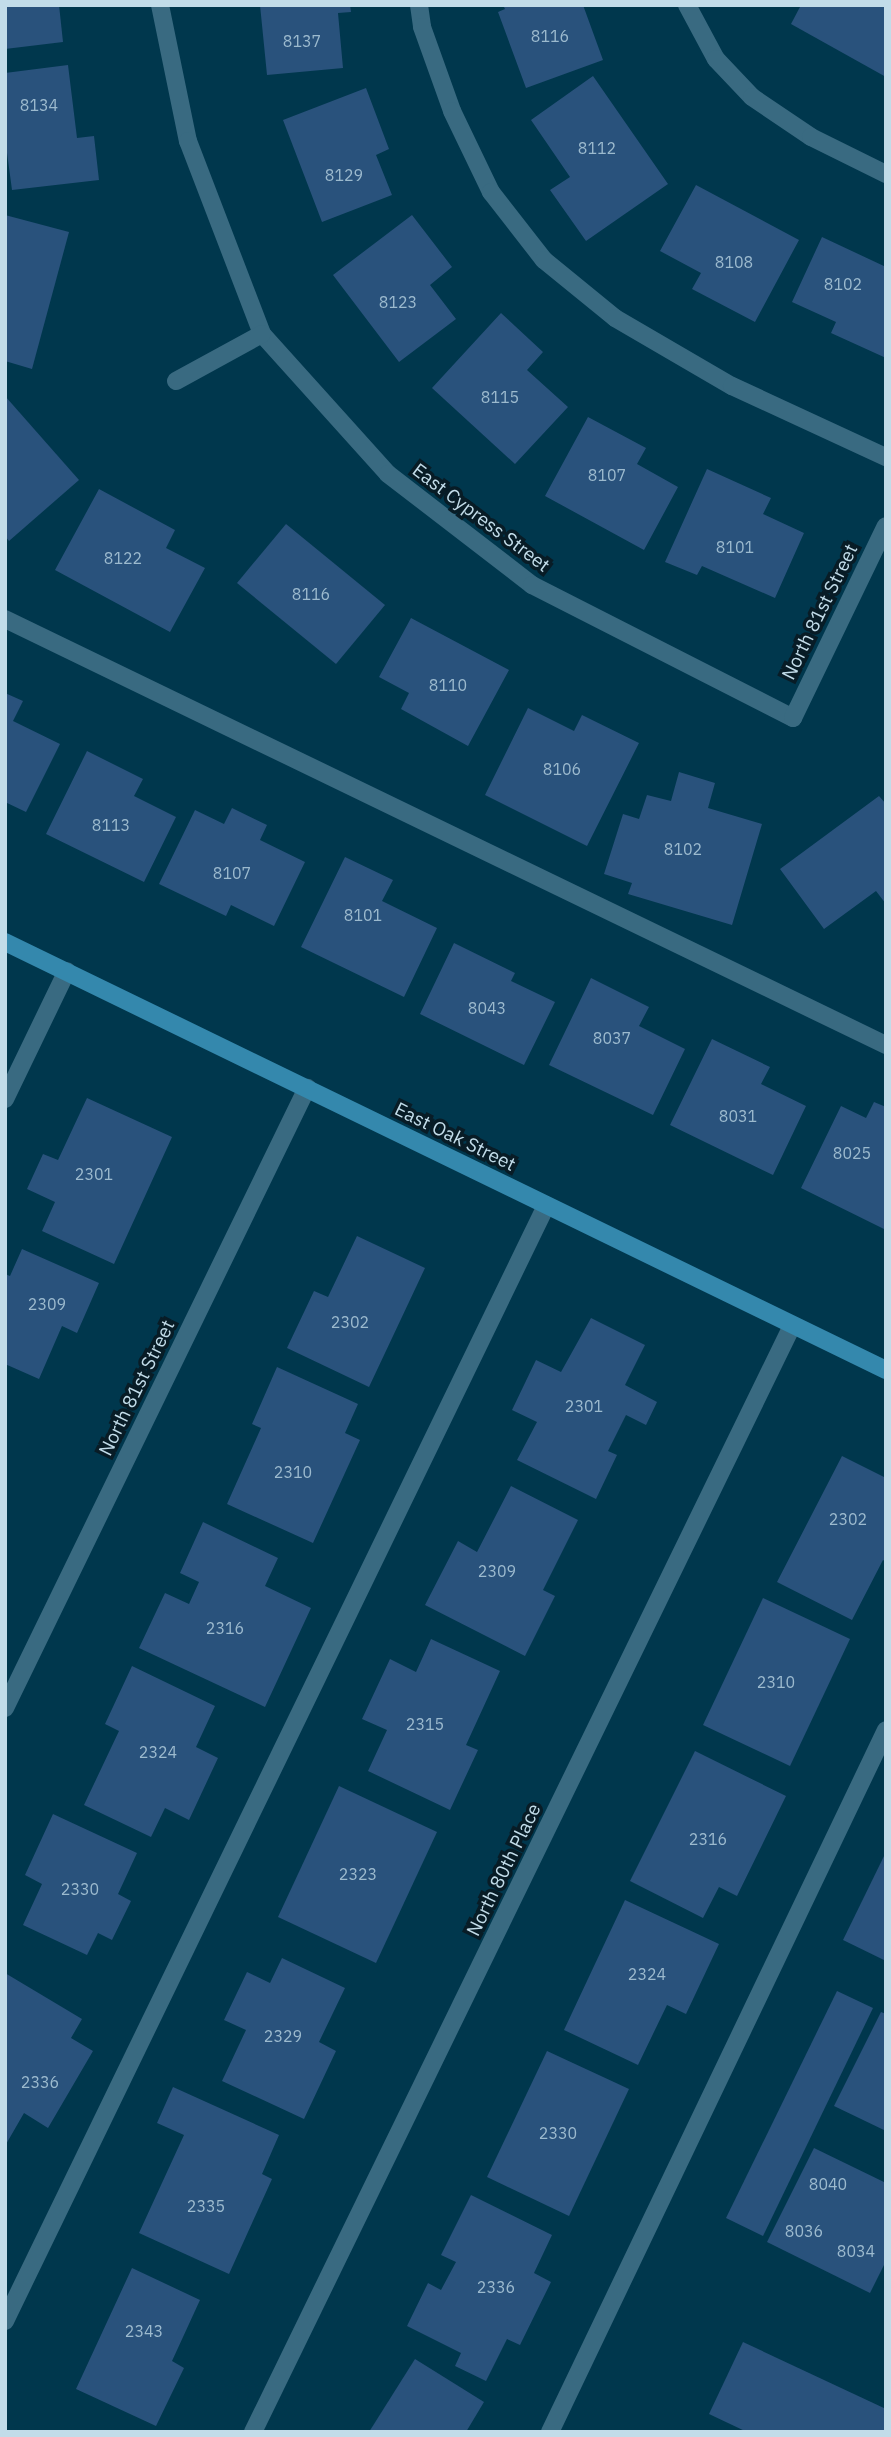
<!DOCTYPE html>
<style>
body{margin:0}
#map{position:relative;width:891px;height:2437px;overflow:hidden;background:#00374d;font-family:"IBM Plex Sans",sans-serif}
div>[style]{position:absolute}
.building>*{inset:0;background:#29527c}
.lane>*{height:18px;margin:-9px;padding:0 9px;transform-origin:9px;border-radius:9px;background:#396a81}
.street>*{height:18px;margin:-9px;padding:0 9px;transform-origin:9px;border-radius:9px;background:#396a81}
.secondary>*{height:18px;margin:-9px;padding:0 9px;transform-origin:9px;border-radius:9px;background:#3488ad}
span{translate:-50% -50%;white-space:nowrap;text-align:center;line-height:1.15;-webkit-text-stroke:7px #081c26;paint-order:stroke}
.number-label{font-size:16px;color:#9cbace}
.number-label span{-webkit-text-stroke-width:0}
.street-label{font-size:19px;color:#c2dce9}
.frame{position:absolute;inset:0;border:7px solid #c2dce9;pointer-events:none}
</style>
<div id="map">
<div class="building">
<i style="clip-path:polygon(5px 5px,59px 5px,63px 42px,5px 49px)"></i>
<i style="clip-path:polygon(260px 5px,350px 5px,351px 12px,338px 13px,343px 68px,267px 75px)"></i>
<i style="clip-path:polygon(503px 5px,583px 5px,603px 60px,526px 88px,498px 12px,505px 9px)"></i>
<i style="clip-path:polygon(801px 5px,886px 5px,886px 77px,791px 24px)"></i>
<i style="clip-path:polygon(68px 65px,77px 138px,94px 136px,99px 180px,12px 190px,5px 138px,5px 73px)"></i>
<i style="clip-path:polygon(593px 76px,668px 184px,586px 241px,550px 190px,570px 177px,531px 120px)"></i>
<i style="clip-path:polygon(366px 88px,389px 149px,376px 155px,392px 195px,322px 222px,283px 120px)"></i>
<i style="clip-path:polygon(696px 185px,799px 240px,755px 322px,692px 289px,701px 273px,660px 251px)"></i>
<i style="clip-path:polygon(5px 215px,69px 232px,32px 369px,5px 361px)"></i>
<i style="clip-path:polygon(412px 215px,452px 267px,430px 285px,456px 319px,399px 362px,333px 275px)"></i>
<i style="clip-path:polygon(822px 237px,886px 267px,886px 358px,831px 333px,836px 322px,792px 302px)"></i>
<i style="clip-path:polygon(501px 313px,543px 352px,527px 370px,568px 407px,515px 464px,432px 388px)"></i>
<i style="clip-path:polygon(5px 396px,79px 480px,9px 541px,5px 536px)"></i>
<i style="clip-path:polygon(588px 417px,646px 448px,637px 464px,678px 487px,644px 550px,545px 496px)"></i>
<i style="clip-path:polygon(707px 469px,771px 498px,763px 514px,804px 533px,775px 598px,702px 566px,697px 575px,665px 562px)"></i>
<i style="clip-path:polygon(99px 489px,175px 530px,166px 548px,205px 568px,170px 632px,55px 570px)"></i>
<i style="clip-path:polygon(286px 524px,385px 605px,336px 664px,237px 583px)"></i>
<i style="clip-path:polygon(411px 618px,509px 670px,468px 746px,401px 709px,409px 693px,379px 677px)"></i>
<i style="clip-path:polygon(5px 693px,23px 701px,13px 721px,60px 744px,26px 812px,5px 802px)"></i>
<i style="clip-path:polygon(528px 708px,574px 731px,582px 715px,639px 743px,587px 846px,485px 795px)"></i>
<i style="clip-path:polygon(87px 751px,143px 779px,134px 796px,176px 817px,144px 882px,46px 834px)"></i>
<i style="clip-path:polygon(679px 772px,715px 783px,708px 808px,762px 824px,732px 925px,628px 894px,632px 883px,604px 874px,623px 814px,639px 819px,647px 795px,671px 801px)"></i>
<i style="clip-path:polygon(879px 796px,886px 804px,886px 904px,876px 891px,824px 929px,780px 869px)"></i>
<i style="clip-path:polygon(232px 808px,267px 825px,260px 840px,305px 862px,274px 926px,231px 905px,226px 916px,159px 884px,195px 810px,224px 824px)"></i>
<i style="clip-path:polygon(345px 857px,393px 880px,382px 901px,437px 928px,404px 997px,301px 947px)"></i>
<i style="clip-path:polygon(454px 943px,515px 973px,511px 981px,555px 1002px,524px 1065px,420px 1014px)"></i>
<i style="clip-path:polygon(591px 978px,649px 1007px,639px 1026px,685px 1049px,653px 1115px,549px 1065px)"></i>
<i style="clip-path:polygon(712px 1039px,770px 1067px,761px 1084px,806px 1106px,773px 1175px,670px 1125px)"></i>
<i style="clip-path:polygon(87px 1098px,172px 1137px,114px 1264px,42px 1231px,55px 1202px,27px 1189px,43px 1154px,58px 1160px)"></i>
<i style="clip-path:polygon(874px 1102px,886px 1107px,886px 1230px,801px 1188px,841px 1106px,866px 1118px)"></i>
<i style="clip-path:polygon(357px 1236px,425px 1268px,369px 1387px,287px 1348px,314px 1291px,328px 1297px)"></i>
<i style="clip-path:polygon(22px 1249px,99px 1283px,77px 1333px,62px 1326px,39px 1379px,5px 1364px,5px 1274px,10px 1276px)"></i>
<i style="clip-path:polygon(591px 1318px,645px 1345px,625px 1385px,657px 1402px,646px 1425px,626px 1415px,608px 1451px,617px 1455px,596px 1499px,517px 1460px,537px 1422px,512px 1410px,536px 1360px,561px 1372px)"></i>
<i style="clip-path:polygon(277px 1367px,358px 1404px,345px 1433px,360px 1440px,313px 1543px,227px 1504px,261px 1428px,252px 1424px)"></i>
<i style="clip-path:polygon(842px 1456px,886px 1478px,886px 1562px,883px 1560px,852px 1620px,777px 1582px)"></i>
<i style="clip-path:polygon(511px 1486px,578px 1520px,543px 1590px,555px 1596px,525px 1656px,425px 1605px,458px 1541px,477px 1552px)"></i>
<i style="clip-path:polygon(203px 1522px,278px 1558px,265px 1586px,311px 1608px,265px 1707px,139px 1648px,165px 1593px,189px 1604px,199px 1582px,180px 1573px)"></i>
<i style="clip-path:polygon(763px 1598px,850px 1639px,790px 1766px,703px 1725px)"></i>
<i style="clip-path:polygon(431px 1639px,500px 1671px,466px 1745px,478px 1750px,450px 1810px,368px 1771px,387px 1730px,362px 1719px,390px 1659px,416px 1672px)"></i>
<i style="clip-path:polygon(132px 1666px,215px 1706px,196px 1747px,218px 1758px,189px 1820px,165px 1808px,151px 1837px,84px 1805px,119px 1731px,105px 1724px)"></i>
<i style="clip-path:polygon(695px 1751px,786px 1796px,737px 1896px,719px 1887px,703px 1918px,630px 1881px)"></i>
<i style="clip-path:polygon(339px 1786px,437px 1832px,376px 1963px,278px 1917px)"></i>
<i style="clip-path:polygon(53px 1814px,137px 1853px,118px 1894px,131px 1901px,112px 1940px,98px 1933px,87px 1955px,23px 1925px,42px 1884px,25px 1875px)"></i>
<i style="clip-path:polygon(886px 1852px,886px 1961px,843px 1940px)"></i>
<i style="clip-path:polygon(625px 1900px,719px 1944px,686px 2014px,667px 2005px,638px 2065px,564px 2030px)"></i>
<i style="clip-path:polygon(282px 1958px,345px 1988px,319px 2042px,336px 2051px,304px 2119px,222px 2081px,246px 2030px,224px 2020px,247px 1972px,270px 1983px)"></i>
<i style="clip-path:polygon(5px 1973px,82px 2019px,71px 2038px,93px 2051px,48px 2128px,24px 2113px,5px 2146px)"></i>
<i style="clip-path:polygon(837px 1991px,873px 2008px,763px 2236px,726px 2218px)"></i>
<i style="clip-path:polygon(881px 2012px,886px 2014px,886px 2131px,834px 2106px)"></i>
<i style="clip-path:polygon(547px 2051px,629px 2089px,569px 2216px,487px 2177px)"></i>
<i style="clip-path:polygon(173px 2087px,279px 2135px,262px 2174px,272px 2179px,229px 2274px,139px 2233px,184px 2135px,157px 2123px)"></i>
<i style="clip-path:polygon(814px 2148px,886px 2183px,886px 2261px,870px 2293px,767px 2242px)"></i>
<i style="clip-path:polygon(471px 2195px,552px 2235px,534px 2273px,551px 2282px,520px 2345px,507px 2339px,486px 2381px,455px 2366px,461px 2353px,407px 2326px,428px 2283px,441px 2290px,456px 2262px,441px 2255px)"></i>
<i style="clip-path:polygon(132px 2268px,200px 2300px,172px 2361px,184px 2368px,156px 2426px,76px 2389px)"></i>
<i style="clip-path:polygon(743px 2342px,886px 2409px,886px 2432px,747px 2432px,709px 2414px)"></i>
<i style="clip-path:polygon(415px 2359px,484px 2402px,466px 2432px,369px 2432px)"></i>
</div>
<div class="lane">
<i style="left:419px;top:5px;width:22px;rotate:82deg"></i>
<i style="left:422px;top:27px;width:89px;rotate:70.3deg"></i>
<i style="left:452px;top:111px;width:90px;rotate:64.3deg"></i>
<i style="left:491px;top:192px;width:86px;rotate:52.1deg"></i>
<i style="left:544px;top:260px;width:92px;rotate:39.2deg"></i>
<i style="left:615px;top:318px;width:135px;rotate:30.2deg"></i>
<i style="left:732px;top:386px;width:170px;rotate:24.8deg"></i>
<i style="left:5px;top:619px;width:979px;rotate:25.81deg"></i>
<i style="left:5px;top:1099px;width:142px;rotate:-64.2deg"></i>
<i style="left:5px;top:2321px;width:1239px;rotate:-64.12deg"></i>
<i style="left:550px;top:2432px;width:778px;rotate:-64.42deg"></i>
</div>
<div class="street">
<i style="left:160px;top:5px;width:139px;rotate:78.4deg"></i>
<i style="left:188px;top:141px;width:207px;rotate:69deg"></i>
<i style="left:262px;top:334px;width:188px;rotate:48deg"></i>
<i style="left:388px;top:474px;width:182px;rotate:37.6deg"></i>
<i style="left:532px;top:585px;width:293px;rotate:27deg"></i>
<i style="left:793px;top:718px;width:213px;rotate:-64.2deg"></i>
<i style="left:687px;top:5px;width:61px;rotate:61.8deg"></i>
<i style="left:716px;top:59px;width:52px;rotate:46.5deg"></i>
<i style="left:752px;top:97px;width:71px;rotate:34.1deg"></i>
<i style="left:811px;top:137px;width:84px;rotate:26.3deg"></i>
<i style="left:176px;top:381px;width:98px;rotate:-28.7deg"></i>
<i style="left:5px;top:1708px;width:690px;rotate:-64.03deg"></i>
<i style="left:253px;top:2432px;width:1230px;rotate:-64.02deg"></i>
</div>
<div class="secondary">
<i style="left:5px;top:942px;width:979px;rotate:25.91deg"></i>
</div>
<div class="number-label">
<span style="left:550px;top:36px">8116</span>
<span style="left:302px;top:41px">8137</span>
<span style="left:39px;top:105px">8134</span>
<span style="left:597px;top:148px">8112</span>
<span style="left:344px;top:175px">8129</span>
<span style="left:734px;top:262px">8108</span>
<span style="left:843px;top:284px">8102</span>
<span style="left:398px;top:302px">8123</span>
<span style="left:500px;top:397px">8115</span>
<span style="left:607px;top:475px">8107</span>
<span style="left:735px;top:547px">8101</span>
<span style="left:123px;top:558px">8122</span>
<span style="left:311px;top:594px">8116</span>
<span style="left:448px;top:685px">8110</span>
<span style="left:562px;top:769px">8106</span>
<span style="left:111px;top:825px">8113</span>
<span style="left:683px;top:849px">8102</span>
<span style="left:232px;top:873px">8107</span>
<span style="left:363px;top:915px">8101</span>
<span style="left:487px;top:1008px">8043</span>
<span style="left:612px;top:1038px">8037</span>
<span style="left:738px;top:1116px">8031</span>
<span style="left:852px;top:1153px">8025</span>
<span style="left:94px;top:1174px">2301</span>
<span style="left:47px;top:1304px">2309</span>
<span style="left:350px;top:1322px">2302</span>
<span style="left:584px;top:1406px">2301</span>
<span style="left:293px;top:1472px">2310</span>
<span style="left:848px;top:1519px">2302</span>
<span style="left:497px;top:1571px">2309</span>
<span style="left:225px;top:1628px">2316</span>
<span style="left:776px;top:1682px">2310</span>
<span style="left:425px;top:1724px">2315</span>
<span style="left:158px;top:1752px">2324</span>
<span style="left:708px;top:1839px">2316</span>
<span style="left:358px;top:1874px">2323</span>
<span style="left:80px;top:1889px">2330</span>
<span style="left:647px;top:1974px">2324</span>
<span style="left:283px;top:2036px">2329</span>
<span style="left:40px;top:2082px">2336</span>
<span style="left:558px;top:2133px">2330</span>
<span style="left:828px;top:2184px">8040</span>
<span style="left:206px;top:2206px">2335</span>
<span style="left:804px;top:2231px">8036</span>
<span style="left:856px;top:2251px">8034</span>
<span style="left:496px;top:2287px">2336</span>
<span style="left:144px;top:2331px">2343</span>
</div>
<div class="street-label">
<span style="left:481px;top:518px;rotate:37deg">East Cypress Street</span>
<span style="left:820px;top:612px;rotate:-64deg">North 81st Street</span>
<span style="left:455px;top:1137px;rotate:26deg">East Oak Street</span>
<span style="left:137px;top:1388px;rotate:-64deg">North 81st Street</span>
<span style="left:504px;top:1870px;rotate:-64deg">North 80th Place</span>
</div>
<div class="frame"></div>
</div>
